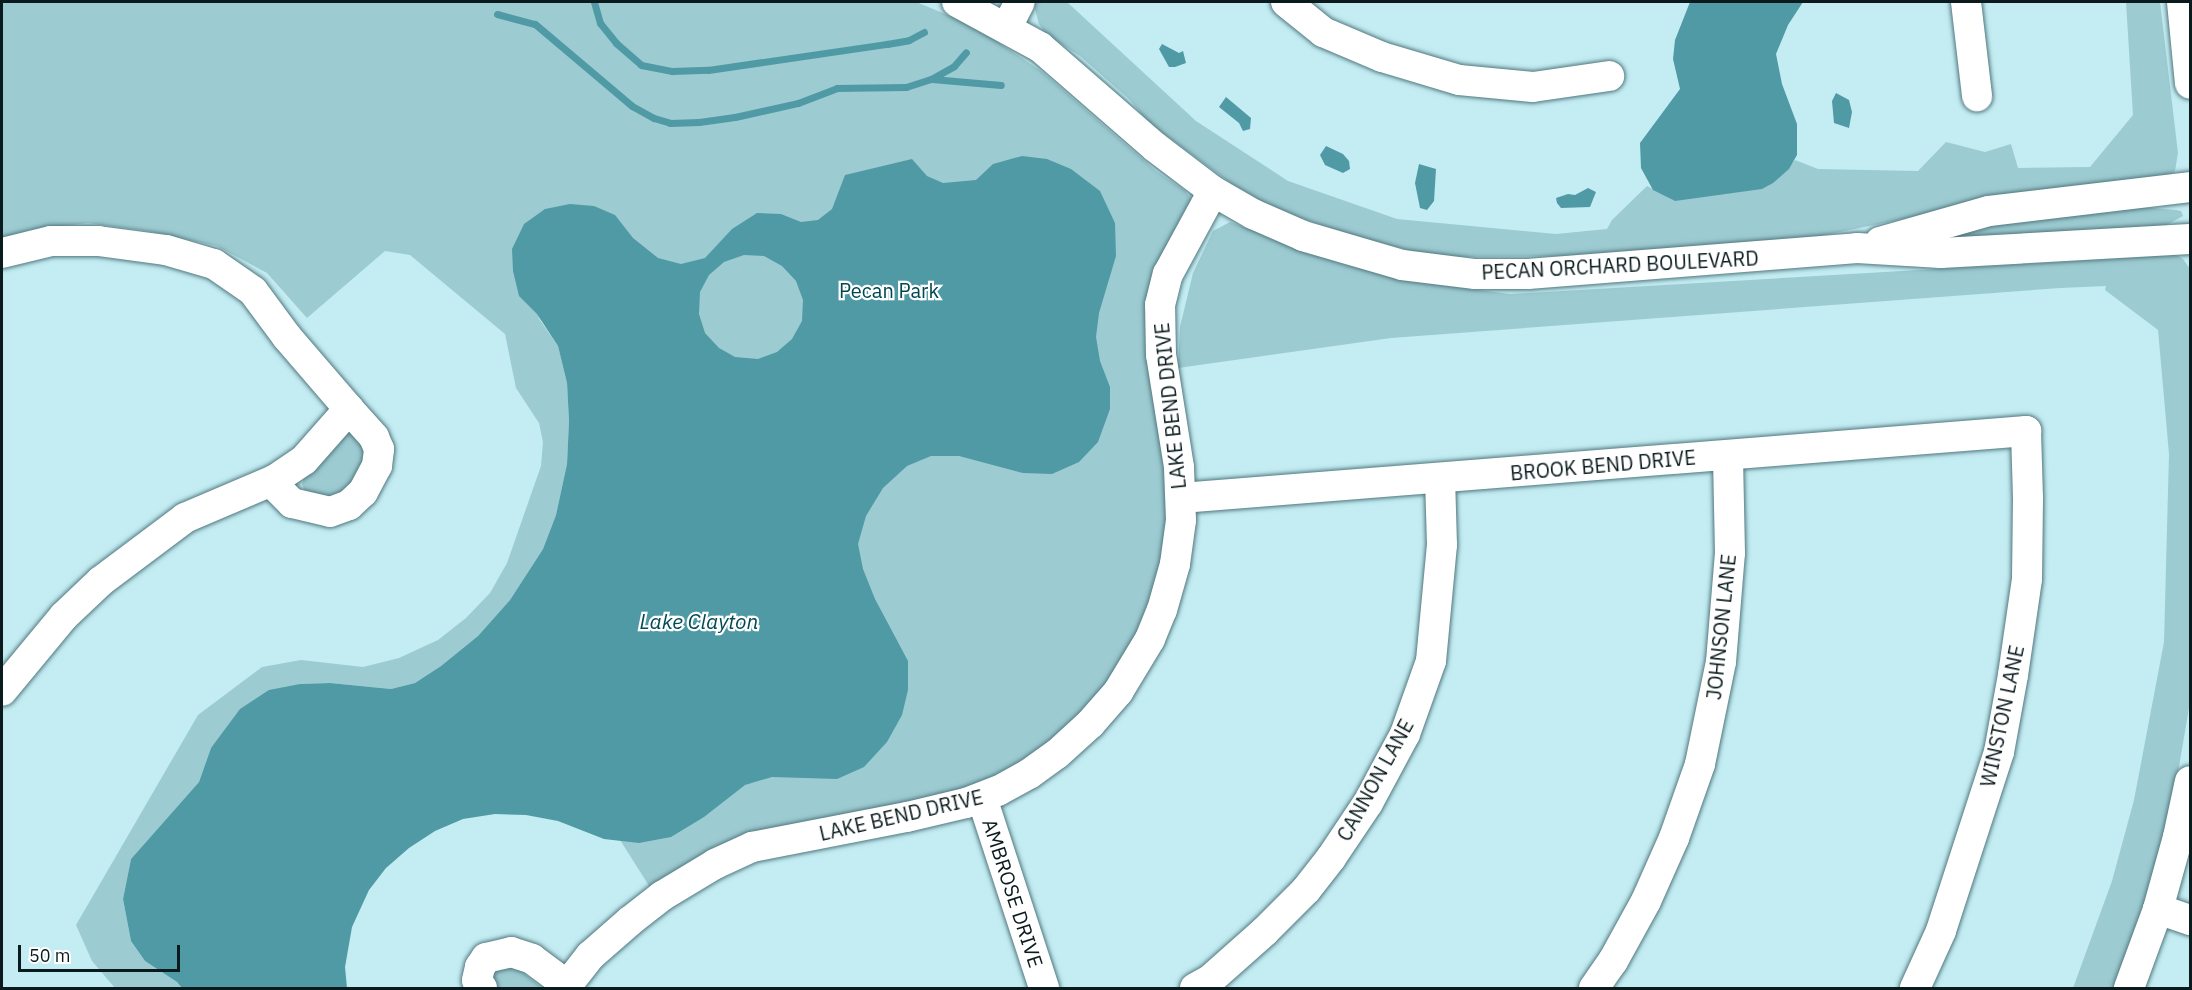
<!DOCTYPE html>
<style>
body{margin:0}
#map{position:relative;width:2192px;height:990px;overflow:hidden;background:#c3ecf3;font-family:"IBM Plex Sans",sans-serif}
div>[style]{position:absolute}
.green>*{inset:0;background:#9dcbd2}
.water>*{inset:0;background:#509aa5}
.stream>*{height:7px;margin:-3.5px;padding:0 3.5px;transform-origin:3.5px;border-radius:3.5px;background:#509aa5}
.roads{filter:drop-shadow(0 0 2px #51787e) drop-shadow(0 0 2px #51787e)}
.minor>*{height:30px;margin:-15px;padding:0 15px;transform-origin:15px;border-radius:15px;background:#fff}
span{translate:-50% -50%;white-space:nowrap;text-align:center;line-height:1.15;-webkit-text-stroke:4.5px #fff;paint-order:stroke}
.street-label{font-size:20px;color:#0b1b1d}
.park-label{font-size:20px;color:#004750}
.water-label{font-size:21px;color:#034a52;font-style:italic}
.frame{position:absolute;inset:0;border:3px solid #0b1b1d;pointer-events:none}
.scale{position:absolute;left:18px;top:945px;width:162px;height:27px;box-sizing:border-box;border:3px solid #0b1b1d;border-top:0;padding-left:8px;font-size:18px;line-height:21px;white-space:nowrap;color:#0b1b1d;-webkit-text-stroke:4px #fff;paint-order:stroke}
</style>
<div id="map">
<div class="green">
<i style="clip-path:polygon(2px 2px,916px 2px,972px 25px,1041px 71px,1156px 171px,1185px 191px,1192px 200px,1157px 291px,1176px 507px,1138px 649px,1040px 758px,979px 788px,651px 889px,598px 805px,678px 456px,537px 316px,558px 346px,567px 383px,569px 421px,567px 464px,556px 515px,543px 549px,510px 600px,478px 636px,441px 666px,415px 683px,391px 689px,330px 683px,300px 684px,211px 748px,199px 782px,131px 859px,123px 899px,131px 941px,145px 961px,177px 982px,182px 988px,115px 988px,92px 961px,76px 925px,198px 715px,262px 667px,301px 660px,363px 667px,399px 658px,438px 640px,466px 618px,490px 593px,507px 563px,541px 466px,543px 442px,539px 423px,516px 388px,505px 334px,410px 255px,385px 251px,307px 318px,267px 273px,217px 246px,148px 231px,88px 223px,29px 230px,2px 240px)"></i>
<i style="clip-path:polygon(1033px 2px,1067px 2px,1196px 121px,1288px 181px,1397px 219px,1556px 234px,1607px 229px,1612px 220px,1647px 186px,1675px 201px,1782px 174px,1795px 160px,1818px 169px,1918px 171px,1946px 142px,1985px 152px,2011px 144px,2018px 168px,2090px 167px,2133px 115px,2126px 2px,2160px 2px,2178px 153px,2175px 171px,2161px 181px,2014px 196px,1811px 238px,1614px 256px,1438px 257px,1367px 240px,1279px 211px,1232px 184px,1148px 122px,1130px 100px,1080px 56px,1046px 34px,1039px 24px)"></i>
<i style="clip-path:polygon(2140px 207px,2176px 210px,2181px 211px,2183px 216px,2161px 228px,1932px 239px,2020px 220px)"></i>
<i style="clip-path:polygon(1230px 222px,1342px 264px,1424px 283px,1510px 294px,2176px 255px,2183px 259px,2190px 269px,2190px 702px,2173px 802px,2150px 889px,2115px 988px,2073px 988px,2112px 881px,2134px 800px,2164px 642px,2169px 454px,2158px 330px,2105px 290px,2106px 286px,2060px 288px,1391px 338px,1178px 368px,1180px 327px,1193px 273px,1213px 231px)"></i>
<i style="clip-path:polygon(340px 427px,356px 432px,366px 449px,358px 481px,336px 499px,306px 494px,302px 484px,305px 476px)"></i>
<i style="clip-path:polygon(495px 966px,517px 968px,542px 988px,490px 988px)"></i>
</div>
<div class="water">
<i style="clip-path:polygon(1690px 2px,1803px 2px,1788px 25px,1776px 54px,1782px 84px,1797px 124px,1797px 155px,1789px 169px,1773px 183px,1762px 189px,1675px 201px,1653px 190px,1641px 168px,1640px 143px,1680px 89px,1673px 59px,1675px 40px)"></i>
<i style="clip-path:polygon(1162px 44px,1179px 53px,1183px 51px,1186px 63px,1175px 67px,1169px 67px,1159px 49px)"></i>
<i style="clip-path:polygon(1836px 93px,1849px 100px,1852px 112px,1849px 128px,1834px 123px,1832px 101px)"></i>
<i style="clip-path:polygon(1226px 97px,1251px 118px,1250px 129px,1243px 131px,1239px 123px,1219px 107px)"></i>
<i style="clip-path:polygon(1326px 146px,1343px 154px,1349px 161px,1350px 169px,1343px 173px,1325px 165px,1320px 155px)"></i>
<i style="clip-path:polygon(evenodd,1022px 156px,1047px 159px,1071px 169px,1100px 191px,1115px 223px,1116px 256px,1099px 313px,1096px 337px,1100px 361px,1110px 387px,1110px 409px,1098px 442px,1079px 462px,1052px 474px,1023px 473px,959px 456px,931px 456px,907px 466px,883px 488px,866px 516px,858px 544px,863px 569px,875px 599px,908px 661px,908px 690px,902px 715px,887px 742px,864px 767px,837px 779px,772px 777px,745px 785px,704px 817px,671px 837px,639px 843px,604px 839px,558px 821px,526px 815px,495px 814px,463px 819px,435px 831px,409px 848px,386px 868px,369px 890px,352px 927px,345px 967px,347px 988px,182px 988px,177px 982px,145px 961px,131px 941px,123px 899px,131px 859px,199px 782px,211px 748px,240px 709px,269px 690px,300px 684px,330px 683px,391px 689px,415px 683px,441px 666px,478px 636px,510px 600px,543px 549px,556px 515px,567px 464px,569px 421px,567px 383px,558px 346px,537px 314px,519px 296px,513px 271px,512px 249px,524px 224px,545px 209px,570px 204px,594px 206px,615px 215px,633px 238px,658px 258px,681px 264px,705px 258px,732px 229px,757px 213px,781px 214px,801px 222px,818px 220px,832px 209px,845px 175px,912px 159px,927px 176px,943px 183px,976px 180px,993px 164px,1022px 156px,744px 255px,764px 256px,782px 266px,796px 281px,803px 300px,802px 321px,792px 339px,777px 352px,758px 359px,735px 357px,719px 348px,705px 333px,699px 314px,700px 292px,709px 275px,724px 262px,744px 255px)"></i>
<i style="clip-path:polygon(1419px 164px,1436px 169px,1434px 201px,1427px 210px,1420px 208px,1415px 183px)"></i>
<i style="clip-path:polygon(1588px 188px,1596px 192px,1590px 207px,1561px 208px,1557px 203px,1556px 198px,1568px 194px,1575px 195px)"></i>
</div>
<div class="stream">
<i style="left:594px;top:2px;width:22px;rotate:74deg"></i>
<i style="left:600px;top:23px;width:26px;rotate:51deg"></i>
<i style="left:616px;top:43px;width:33px;rotate:41deg"></i>
<i style="left:641px;top:65px;width:32px;rotate:11deg"></i>
<i style="left:672px;top:71px;width:36px;rotate:-2deg"></i>
<i style="left:708px;top:70px;width:181px;rotate:-8.3deg"></i>
<i style="left:887px;top:44px;width:22px;rotate:-10deg"></i>
<i style="left:909px;top:40px;width:17px;rotate:-28deg"></i>
<i style="left:497px;top:14px;width:39px;rotate:15deg"></i>
<i style="left:535px;top:24px;width:127px;rotate:40.2deg"></i>
<i style="left:632px;top:106px;width:25px;rotate:29deg"></i>
<i style="left:654px;top:118px;width:17px;rotate:17deg"></i>
<i style="left:670px;top:123px;width:29px;rotate:-2deg"></i>
<i style="left:699px;top:122px;width:36px;rotate:-8deg"></i>
<i style="left:735px;top:117px;width:65px;rotate:-12.5deg"></i>
<i style="left:798px;top:103px;width:42px;rotate:-21deg"></i>
<i style="left:837px;top:88px;width:69px;rotate:-0.8deg"></i>
<i style="left:906px;top:87px;width:26px;rotate:-18deg"></i>
<i style="left:931px;top:79px;width:26px;rotate:-29deg"></i>
<i style="left:954px;top:66px;width:18px;rotate:-49deg"></i>
<i style="left:932px;top:79px;width:69px;rotate:5deg"></i>
</div>
<div class="roads">
<div class="minor">
<i style="left:957px;top:2px;width:94px;rotate:28.5deg"></i>
<i style="left:1040px;top:47px;width:152px;rotate:41deg"></i>
<i style="left:1155px;top:147px;width:73px;rotate:37.2deg"></i>
<i style="left:1213px;top:191px;width:46px;rotate:29.9deg"></i>
<i style="left:1253px;top:214px;width:55px;rotate:23.7deg"></i>
<i style="left:1303px;top:236px;width:103px;rotate:16.3deg"></i>
<i style="left:1402px;top:265px;width:74px;rotate:7deg"></i>
<i style="left:1475px;top:274px;width:53px"></i>
<i style="left:1528px;top:274px;width:330px;rotate:-4.5deg"></i>
<i style="left:1857px;top:248px;width:84px;rotate:3.4deg"></i>
<i style="left:1941px;top:253px;width:249px;rotate:-3.2deg"></i>
<i style="left:1286px;top:2px;width:48px;rotate:39deg"></i>
<i style="left:1323px;top:32px;width:64px;rotate:23deg"></i>
<i style="left:1382px;top:57px;width:80px;rotate:16.6deg"></i>
<i style="left:1459px;top:80px;width:74px;rotate:5.4deg"></i>
<i style="left:1533px;top:87px;width:77px;rotate:-8.2deg"></i>
<i style="left:1966px;top:2px;width:95px;rotate:83.3deg"></i>
<i style="left:2182px;top:2px;width:82px;rotate:84.4deg"></i>
<i style="left:1007px;top:27px;width:28px;rotate:-63deg"></i>
<i style="left:1880px;top:242px;width:113px;rotate:-15.9deg"></i>
<i style="left:1989px;top:211px;width:202px;rotate:-6.8deg"></i>
<i style="left:2px;top:253px;width:50px;rotate:-13.8deg"></i>
<i style="left:51px;top:241px;width:47px"></i>
<i style="left:98px;top:241px;width:69px;rotate:7.5deg"></i>
<i style="left:166px;top:250px;width:50px;rotate:16.3deg"></i>
<i style="left:214px;top:264px;width:47px;rotate:34.7deg"></i>
<i style="left:253px;top:291px;width:57px;rotate:53.5deg"></i>
<i style="left:287px;top:337px;width:95px;rotate:49.3deg"></i>
<i style="left:349px;top:409px;width:68px;rotate:131.4deg"></i>
<i style="left:304px;top:460px;width:36px;rotate:146deg"></i>
<i style="left:274px;top:480px;width:97px;rotate:156.9deg"></i>
<i style="left:185px;top:518px;width:105px;rotate:143.1deg"></i>
<i style="left:101px;top:581px;width:51px;rotate:136.6deg"></i>
<i style="left:64px;top:616px;width:97px;rotate:129.6deg"></i>
<i style="left:274px;top:480px;width:7px;rotate:74deg"></i>
<i style="left:276px;top:487px;width:23px;rotate:45deg"></i>
<i style="left:292px;top:503px;width:39px;rotate:13deg"></i>
<i style="left:330px;top:512px;width:20px;rotate:-20deg"></i>
<i style="left:349px;top:505px;width:19px;rotate:-43deg"></i>
<i style="left:363px;top:492px;width:30px;rotate:-62deg"></i>
<i style="left:377px;top:466px;width:17px;rotate:-83deg"></i>
<i style="left:379px;top:449px;width:13px;rotate:-113deg"></i>
<i style="left:374px;top:437px;width:38px;rotate:-132deg"></i>
<i style="left:1181px;top:498px;width:848px;rotate:-4.53deg"></i>
<i style="left:2026px;top:431px;width:67px;rotate:88.3deg"></i>
<i style="left:2028px;top:498px;width:81px;rotate:90.7deg"></i>
<i style="left:2027px;top:579px;width:97px;rotate:98.3deg"></i>
<i style="left:2013px;top:675px;width:78px;rotate:100.3deg"></i>
<i style="left:1999px;top:752px;width:188px;rotate:108deg"></i>
<i style="left:1941px;top:931px;width:63px;rotate:114.5deg"></i>
<i style="left:982px;top:798px;width:200px;rotate:71.9deg"></i>
<i style="left:2158px;top:909px;width:34px;rotate:19deg"></i>
<i style="left:482px;top:988px;width:9px;rotate:-122deg"></i>
<i style="left:477px;top:980px;width:13px;rotate:-77deg"></i>
<i style="left:480px;top:967px;width:11px;rotate:-56deg"></i>
<i style="left:486px;top:958px;width:26px;rotate:-13deg"></i>
<i style="left:511px;top:952px;width:22px;rotate:18deg"></i>
<i style="left:532px;top:959px;width:44px;rotate:36.6deg"></i>
<i style="left:565px;top:988px;width:41px;rotate:-52deg"></i>
<i style="left:590px;top:956px;width:53px;rotate:-41.2deg"></i>
<i style="left:630px;top:921px;width:41px;rotate:-38deg"></i>
<i style="left:662px;top:896px;width:62px;rotate:-31.1deg"></i>
<i style="left:715px;top:864px;width:41px;rotate:-24.7deg"></i>
<i style="left:752px;top:847px;width:158px;rotate:-11deg"></i>
<i style="left:907px;top:817px;width:61px;rotate:-13.3deg"></i>
<i style="left:966px;top:803px;width:34px;rotate:-21deg"></i>
<i style="left:998px;top:791px;width:35px;rotate:-29deg"></i>
<i style="left:1029px;top:774px;width:34px;rotate:-36deg"></i>
<i style="left:1057px;top:754px;width:45px;rotate:-42.3deg"></i>
<i style="left:1090px;top:724px;width:43px;rotate:-48.8deg"></i>
<i style="left:1118px;top:692px;width:62px;rotate:-58.9deg"></i>
<i style="left:1150px;top:639px;width:31px;rotate:-68deg"></i>
<i style="left:1162px;top:610px;width:48px;rotate:-74.2deg"></i>
<i style="left:1175px;top:564px;width:44px;rotate:-82.2deg"></i>
<i style="left:1181px;top:520px;width:53px;rotate:-92.2deg"></i>
<i style="left:1179px;top:467px;width:113px;rotate:-99.1deg"></i>
<i style="left:1161px;top:355px;width:50px;rotate:-91.1deg"></i>
<i style="left:1160px;top:305px;width:32px;rotate:-76deg"></i>
<i style="left:1168px;top:274px;width:94px;rotate:-61.5deg"></i>
<i style="left:1195px;top:988px;width:18px;rotate:-29deg"></i>
<i style="left:1211px;top:979px;width:72px;rotate:-41.6deg"></i>
<i style="left:1265px;top:931px;width:58px;rotate:-45deg"></i>
<i style="left:1306px;top:890px;width:41px;rotate:-52deg"></i>
<i style="left:1331px;top:858px;width:66px;rotate:-56.1deg"></i>
<i style="left:1368px;top:803px;width:78px;rotate:-61.8deg"></i>
<i style="left:1405px;top:734px;width:77px;rotate:-70.4deg"></i>
<i style="left:1431px;top:661px;width:117px;rotate:-84.6deg"></i>
<i style="left:1442px;top:545px;width:67px;rotate:-91.7deg"></i>
<i style="left:1594px;top:988px;width:33px;rotate:-55deg"></i>
<i style="left:1613px;top:961px;width:68px;rotate:-61.2deg"></i>
<i style="left:1646px;top:901px;width:69px;rotate:-66deg"></i>
<i style="left:1674px;top:838px;width:78px;rotate:-70.6deg"></i>
<i style="left:1700px;top:764px;width:104px;rotate:-78.4deg"></i>
<i style="left:1721px;top:662px;width:109px;rotate:-85.3deg"></i>
<i style="left:1730px;top:553px;width:98px;rotate:-91.2deg"></i>
<i style="left:2129px;top:988px;width:84px;rotate:-69.8deg"></i>
<i style="left:2158px;top:909px;width:75px;rotate:-74.5deg"></i>
<i style="left:2178px;top:837px;width:57px;rotate:-77.9deg"></i>
</div>
</div>
<div class="street-label">
<span style="left:1620px;top:265px;rotate:-3deg">PECAN ORCHARD BOULEVARD</span>
<span style="left:1170px;top:406px;rotate:-96deg">LAKE BEND DRIVE</span>
<span style="left:1603px;top:465px;rotate:-5deg">BROOK BEND DRIVE</span>
<span style="left:1721px;top:627px;rotate:-84deg">JOHNSON LANE</span>
<span style="left:2002px;top:716px;rotate:-78deg">WINSTON LANE</span>
<span style="left:1375px;top:780px;rotate:-61deg">CANNON LANE</span>
<span style="left:901px;top:815px;rotate:-13deg">LAKE BEND DRIVE</span>
<span style="left:1013px;top:893px;rotate:72deg">AMBROSE DRIVE</span>
</div>
<div class="park-label">
<span style="left:889px;top:290px">Pecan Park</span>
</div>
<div class="water-label">
<span style="left:699px;top:621px">Lake Clayton</span>
</div>
<div class="frame"></div>
<div class="scale">50 m</div>
</div>
